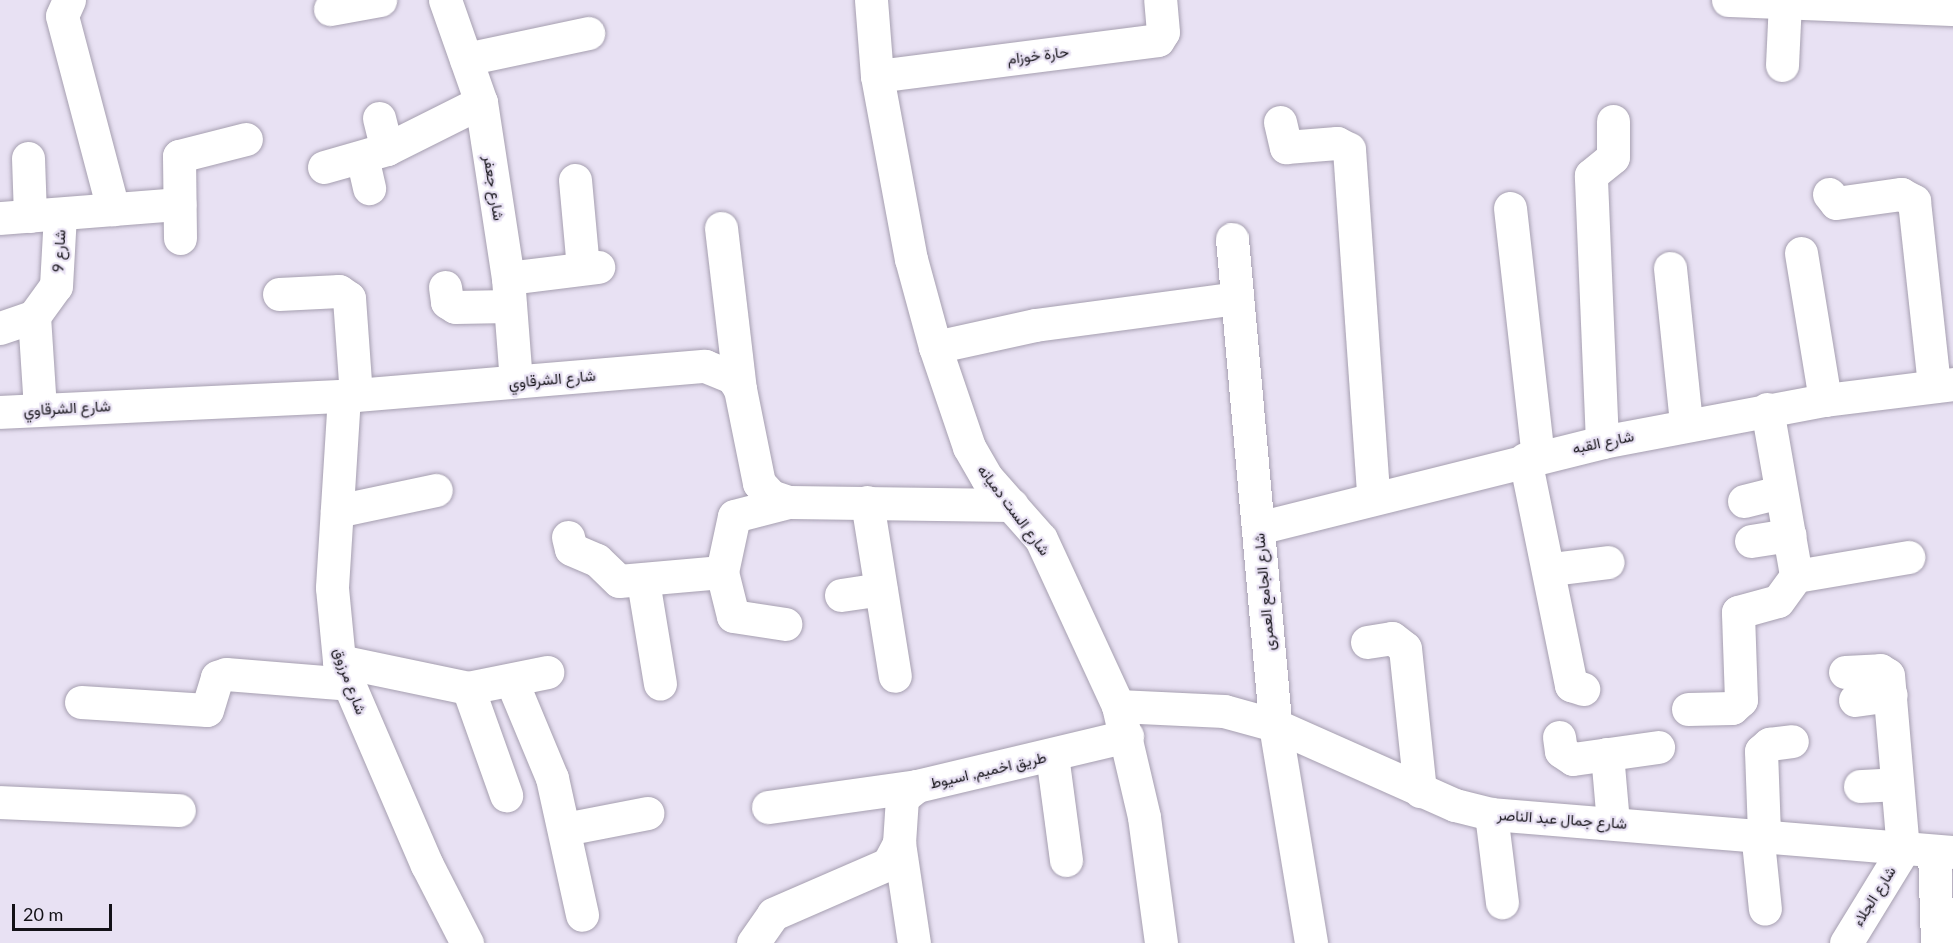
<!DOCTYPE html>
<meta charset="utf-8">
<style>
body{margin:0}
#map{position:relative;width:1953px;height:943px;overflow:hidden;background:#e8e1f3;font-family:Lato,Vazirmatn,sans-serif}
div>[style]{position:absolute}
.roads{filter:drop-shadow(0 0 2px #a69fb0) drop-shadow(0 0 2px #a69fb0)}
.minor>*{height:33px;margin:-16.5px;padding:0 16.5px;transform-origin:16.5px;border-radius:16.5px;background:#fff}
.tertiary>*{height:33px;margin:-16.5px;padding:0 16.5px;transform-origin:16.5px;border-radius:16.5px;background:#fff}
span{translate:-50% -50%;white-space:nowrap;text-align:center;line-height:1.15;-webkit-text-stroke:4.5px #e8e1f3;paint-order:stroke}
.street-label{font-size:15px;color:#131117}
.scale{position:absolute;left:12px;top:904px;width:100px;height:27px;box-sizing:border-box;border:3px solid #131117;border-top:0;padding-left:8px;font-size:18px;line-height:21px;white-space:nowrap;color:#131117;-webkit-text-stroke:4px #e8e1f3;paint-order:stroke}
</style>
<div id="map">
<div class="roads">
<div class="minor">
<i style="left:69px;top:0;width:17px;rotate:114deg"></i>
<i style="left:62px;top:16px;width:200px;rotate:75.2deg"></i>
<i style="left:445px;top:0;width:108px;rotate:70.6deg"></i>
<i style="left:481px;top:102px;width:178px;rotate:81.3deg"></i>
<i style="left:508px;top:278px;width:103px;rotate:85.6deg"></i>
<i style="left:1728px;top:0;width:225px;rotate:2.3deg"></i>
<i style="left:330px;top:9px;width:51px;rotate:-10.2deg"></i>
<i style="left:466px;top:59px;width:125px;rotate:-12deg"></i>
<i style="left:1782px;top:65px;width:63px;rotate:-87.3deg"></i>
<i style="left:877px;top:76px;width:283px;rotate:-7.3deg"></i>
<i style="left:1158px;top:40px;width:9px;rotate:-58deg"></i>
<i style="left:1163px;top:32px;width:32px;rotate:-95deg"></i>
<i style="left:379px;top:118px;width:32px;rotate:76deg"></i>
<i style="left:1280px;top:122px;width:26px;rotate:77deg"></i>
<i style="left:1286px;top:147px;width:51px;rotate:-4.5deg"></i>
<i style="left:1337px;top:143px;width:13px;rotate:27deg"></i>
<i style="left:1349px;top:149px;width:348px;rotate:86deg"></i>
<i style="left:362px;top:157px;width:32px;rotate:77deg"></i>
<i style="left:28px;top:158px;width:58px;rotate:88deg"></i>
<i style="left:324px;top:167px;width:66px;rotate:-15.9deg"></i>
<i style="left:387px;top:149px;width:105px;rotate:-26.6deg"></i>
<i style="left:575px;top:180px;width:88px;rotate:84.8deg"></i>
<i style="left:1829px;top:194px;width:11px;rotate:52deg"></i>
<i style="left:1836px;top:203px;width:66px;rotate:-7.9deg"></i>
<i style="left:1901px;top:194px;width:15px;rotate:28deg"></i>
<i style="left:1914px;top:201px;width:186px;rotate:83.8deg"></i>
<i style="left:1510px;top:208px;width:250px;rotate:83.6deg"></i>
<i style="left:0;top:218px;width:180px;rotate:-4.5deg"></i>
<i style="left:721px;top:228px;width:162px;rotate:83.3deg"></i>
<i style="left:180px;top:238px;width:82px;rotate:-90.7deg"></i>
<i style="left:179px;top:156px;width:69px;rotate:-14.2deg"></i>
<i style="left:1232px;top:239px;width:488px;rotate:84.9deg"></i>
<i style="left:1275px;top:725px;width:221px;rotate:80.6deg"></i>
<i style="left:1801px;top:253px;width:149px;rotate:80.7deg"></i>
<i style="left:1670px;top:268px;width:157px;rotate:84.1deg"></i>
<i style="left:508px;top:278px;width:91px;rotate:-7deg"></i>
<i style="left:445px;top:287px;width:15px;rotate:82deg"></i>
<i style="left:447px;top:302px;width:9px;rotate:32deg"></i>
<i style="left:455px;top:307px;width:55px;rotate:-1deg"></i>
<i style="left:279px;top:294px;width:60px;rotate:-2.9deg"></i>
<i style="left:339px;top:291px;width:12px;rotate:35deg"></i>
<i style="left:349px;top:298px;width:97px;rotate:85.9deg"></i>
<i style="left:34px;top:316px;width:93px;rotate:86.3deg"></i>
<i style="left:0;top:328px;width:36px;rotate:-19deg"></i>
<i style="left:34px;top:316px;width:37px;rotate:-54deg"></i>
<i style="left:56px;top:286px;width:72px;rotate:-86.8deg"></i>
<i style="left:935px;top:347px;width:102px;rotate:-12.4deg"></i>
<i style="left:1035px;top:325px;width:204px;rotate:-7.6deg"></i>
<i style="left:344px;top:396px;width:192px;rotate:93.6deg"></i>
<i style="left:332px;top:588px;width:73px;rotate:84.5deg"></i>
<i style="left:339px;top:661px;width:222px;rotate:66.7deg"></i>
<i style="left:427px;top:865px;width:88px;rotate:62.9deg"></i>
<i style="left:1767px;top:409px;width:169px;rotate:80.1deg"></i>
<i style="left:0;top:412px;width:344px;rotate:-2.7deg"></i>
<i style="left:344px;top:396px;width:362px;rotate:-4.8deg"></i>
<i style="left:705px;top:366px;width:29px;rotate:22deg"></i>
<i style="left:732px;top:377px;width:14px;rotate:56deg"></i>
<i style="left:740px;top:389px;width:96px;rotate:78.6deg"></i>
<i style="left:759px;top:483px;width:18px;rotate:47deg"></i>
<i style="left:771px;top:496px;width:18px;rotate:19deg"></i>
<i style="left:788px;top:502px;width:224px;rotate:0.8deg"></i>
<i style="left:1602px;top:442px;width:267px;rotate:-92.4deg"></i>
<i style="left:1591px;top:175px;width:28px;rotate:-39deg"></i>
<i style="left:1613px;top:157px;width:36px;rotate:-90deg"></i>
<i style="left:1525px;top:459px;width:231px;rotate:78.5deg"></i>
<i style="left:1571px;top:685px;width:13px;rotate:18deg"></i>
<i style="left:1744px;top:501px;width:38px;rotate:-14deg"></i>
<i style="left:867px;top:502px;width:176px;rotate:80.9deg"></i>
<i style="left:337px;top:511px;width:101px;rotate:-12deg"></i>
<i style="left:1258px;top:528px;width:355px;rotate:-14deg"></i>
<i style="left:1602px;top:442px;width:227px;rotate:-10.7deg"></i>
<i style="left:1825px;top:400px;width:129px;rotate:-7.1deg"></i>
<i style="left:568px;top:537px;width:12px;rotate:76deg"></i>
<i style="left:571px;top:549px;width:28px;rotate:23deg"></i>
<i style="left:597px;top:560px;width:30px;rotate:44deg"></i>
<i style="left:619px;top:581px;width:103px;rotate:-5deg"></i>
<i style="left:722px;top:572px;width:57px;rotate:-77.9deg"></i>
<i style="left:734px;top:516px;width:56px;rotate:-14.5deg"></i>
<i style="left:1751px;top:541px;width:39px;rotate:-9deg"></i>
<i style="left:1551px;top:569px;width:57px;rotate:-7deg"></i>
<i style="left:722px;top:572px;width:45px;rotate:76deg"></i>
<i style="left:733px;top:616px;width:53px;rotate:8.7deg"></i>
<i style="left:643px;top:581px;width:104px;rotate:80.6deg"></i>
<i style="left:841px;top:595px;width:40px;rotate:-8.5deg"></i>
<i style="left:1367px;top:642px;width:25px;rotate:-9deg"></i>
<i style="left:1392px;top:638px;width:16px;rotate:38deg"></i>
<i style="left:1405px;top:648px;width:144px;rotate:84deg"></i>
<i style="left:339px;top:661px;width:132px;rotate:11.8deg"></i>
<i style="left:468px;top:688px;width:81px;rotate:-11.4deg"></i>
<i style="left:1845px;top:672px;width:35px;rotate:-3deg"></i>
<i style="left:1880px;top:670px;width:9px;rotate:32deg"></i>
<i style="left:1888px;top:675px;width:176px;rotate:85.1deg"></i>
<i style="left:1903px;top:850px;width:109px;rotate:121.5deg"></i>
<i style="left:512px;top:682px;width:104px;rotate:67.4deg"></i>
<i style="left:552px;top:778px;width:140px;rotate:77.6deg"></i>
<i style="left:468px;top:688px;width:114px;rotate:70.4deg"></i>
<i style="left:1855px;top:700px;width:36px;rotate:-8deg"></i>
<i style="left:81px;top:702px;width:126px;rotate:3.6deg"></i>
<i style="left:207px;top:710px;width:34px;rotate:-73deg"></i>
<i style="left:217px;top:677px;width:9px;rotate:-18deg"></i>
<i style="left:226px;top:674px;width:123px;rotate:4.6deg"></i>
<i style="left:1118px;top:706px;width:106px;rotate:2.7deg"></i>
<i style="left:1224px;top:711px;width:53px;rotate:15.4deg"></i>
<i style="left:1275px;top:725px;width:197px;rotate:24deg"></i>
<i style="left:1455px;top:805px;width:37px;rotate:14deg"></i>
<i style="left:1491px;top:814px;width:464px;rotate:4.7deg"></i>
<i style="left:1688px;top:709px;width:44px;rotate:-1.3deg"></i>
<i style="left:1732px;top:708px;width:12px;rotate:-42deg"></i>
<i style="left:1741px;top:700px;width:88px;rotate:-92deg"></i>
<i style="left:1738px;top:612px;width:41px;rotate:-15.4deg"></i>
<i style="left:1778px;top:601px;width:31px;rotate:-54deg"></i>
<i style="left:1796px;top:576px;width:114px;rotate:-9.6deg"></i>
<i style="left:1559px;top:737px;width:14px;rotate:82deg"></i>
<i style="left:1561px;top:751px;width:14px;rotate:34deg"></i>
<i style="left:1573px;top:759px;width:86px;rotate:-8deg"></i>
<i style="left:1607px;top:754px;width:69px;rotate:85deg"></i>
<i style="left:1052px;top:755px;width:106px;rotate:82.4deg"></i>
<i style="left:1860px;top:786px;width:37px;rotate:-3deg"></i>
<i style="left:0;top:802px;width:179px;rotate:2.6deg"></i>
<i style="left:768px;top:807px;width:150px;rotate:-8deg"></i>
<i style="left:1491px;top:814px;width:89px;rotate:82.9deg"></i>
<i style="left:565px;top:829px;width:84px;rotate:-11deg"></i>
<i style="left:1757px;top:832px;width:77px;rotate:84.1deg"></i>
<i style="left:1764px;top:833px;width:82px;rotate:-92.1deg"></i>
<i style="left:1761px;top:751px;width:11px;rotate:-41deg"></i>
<i style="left:1769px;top:744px;width:23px;rotate:-7deg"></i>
<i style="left:899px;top:843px;width:101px;rotate:81.5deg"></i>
<i style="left:1934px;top:852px;width:91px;rotate:88.1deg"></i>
<i style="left:753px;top:943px;width:35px;rotate:-55deg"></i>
<i style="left:773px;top:914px;width:125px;rotate:-23.5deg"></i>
<i style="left:888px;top:864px;width:24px;rotate:-62deg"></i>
<i style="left:899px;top:843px;width:45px;rotate:-86.2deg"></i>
<i style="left:902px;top:798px;width:19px;rotate:-39deg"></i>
<i style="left:917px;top:786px;width:216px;rotate:-13.4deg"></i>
</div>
<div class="tertiary">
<i style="left:871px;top:0;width:76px;rotate:85.5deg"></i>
<i style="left:877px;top:76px;width:186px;rotate:79.5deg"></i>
<i style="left:911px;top:259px;width:91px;rotate:74.7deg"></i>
<i style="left:935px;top:347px;width:106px;rotate:71.2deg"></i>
<i style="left:969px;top:447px;width:36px;rotate:60deg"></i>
<i style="left:987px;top:478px;width:81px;rotate:48.5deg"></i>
<i style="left:1041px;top:539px;width:184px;rotate:65.2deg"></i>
<i style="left:1118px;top:706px;width:114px;rotate:76.8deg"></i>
<i style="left:1144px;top:817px;width:127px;rotate:82.3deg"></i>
</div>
</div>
<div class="street-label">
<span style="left:1038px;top:55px;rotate:-7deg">حارة خوزام</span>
<span style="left:494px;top:188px;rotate:81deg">شارع جعفر</span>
<span style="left:59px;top:251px;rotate:-87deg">شارع 9</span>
<span style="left:552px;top:379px;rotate:-5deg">شارع الشرقاوي</span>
<span style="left:67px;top:408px;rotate:-3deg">شارع الشرقاوي</span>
<span style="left:1603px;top:442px;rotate:-12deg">شارع القبه</span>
<span style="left:1014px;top:510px;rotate:53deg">شارع الست دميانه</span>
<span style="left:1264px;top:592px;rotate:-95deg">شارع الجامع العمرى</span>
<span style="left:350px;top:681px;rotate:70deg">شارع مرزوق</span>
<span style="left:988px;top:770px;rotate:-13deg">طريق اخميم, اسيوط</span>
<span style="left:1562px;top:819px;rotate:4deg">شارع جمال عبد الناصر</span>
<span style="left:1874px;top:896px;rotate:-58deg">شارع الجلاء</span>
</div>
<div class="scale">20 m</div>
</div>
